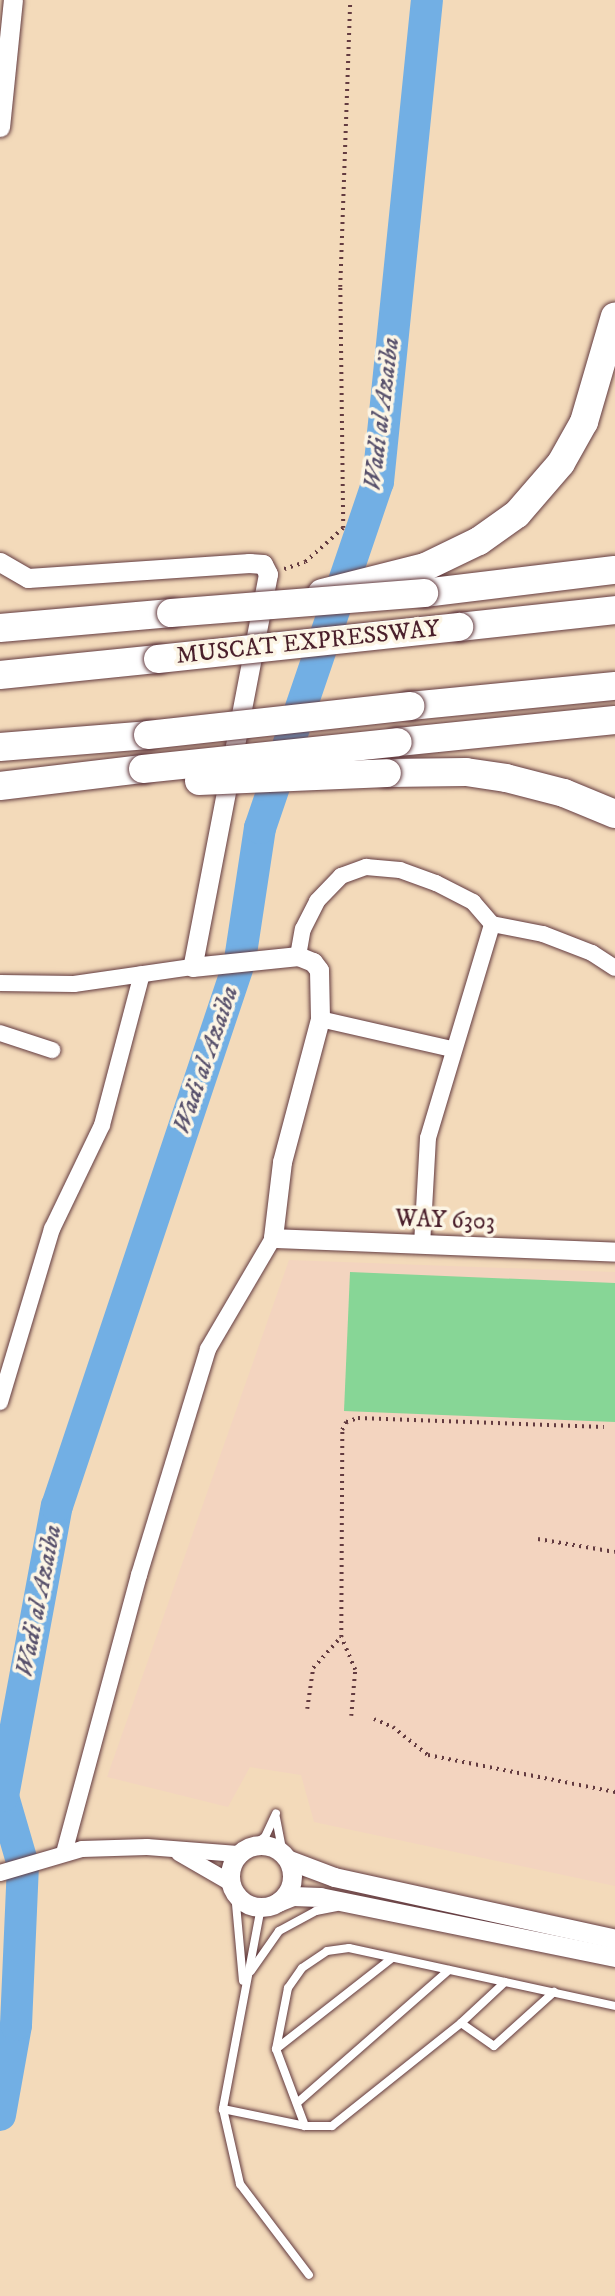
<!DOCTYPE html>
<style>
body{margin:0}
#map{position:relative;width:615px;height:2296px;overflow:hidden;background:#f3daba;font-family:"IM FELL DW Pica",serif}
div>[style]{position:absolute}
.built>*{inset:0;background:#f3d4bf}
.green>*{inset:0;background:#87d696}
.river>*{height:32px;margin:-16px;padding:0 16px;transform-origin:16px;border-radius:16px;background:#72afe4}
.path>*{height:3.5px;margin-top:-1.75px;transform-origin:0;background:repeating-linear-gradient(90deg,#633b40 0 2px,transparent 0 7px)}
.roads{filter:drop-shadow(0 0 2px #633b40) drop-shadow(0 0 2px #633b40)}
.service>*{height:8px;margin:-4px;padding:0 4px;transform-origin:4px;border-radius:4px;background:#fff}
.minor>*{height:16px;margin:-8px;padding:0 8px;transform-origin:8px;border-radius:8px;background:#fff}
.tertiary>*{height:19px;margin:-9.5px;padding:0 9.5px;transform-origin:9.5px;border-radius:9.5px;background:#fff}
.tertiary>.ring{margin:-9.5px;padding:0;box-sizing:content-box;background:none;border:19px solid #fff;border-radius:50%}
.motorway>*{height:28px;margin:-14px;padding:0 14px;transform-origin:14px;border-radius:14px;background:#fff}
.bridges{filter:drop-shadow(0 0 2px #633b40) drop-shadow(0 0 2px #633b40)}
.motorway-bridge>*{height:28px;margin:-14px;padding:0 14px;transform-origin:14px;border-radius:14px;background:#fff}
span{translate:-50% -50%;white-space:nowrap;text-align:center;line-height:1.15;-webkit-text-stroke:7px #fcf5e5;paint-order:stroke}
.street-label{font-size:24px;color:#4a1f2b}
.water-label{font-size:26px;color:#58516c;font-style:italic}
</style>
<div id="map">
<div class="built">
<i style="clip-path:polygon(289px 1260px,615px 1272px,615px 1886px,314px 1822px,301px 1775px,250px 1767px,228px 1807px,107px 1777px)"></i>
</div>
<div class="green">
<i style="clip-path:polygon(350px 1272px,615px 1283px,615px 1422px,344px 1411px)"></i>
</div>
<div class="river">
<i style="left:0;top:2115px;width:91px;rotate:-79.9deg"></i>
<i style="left:16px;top:2025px;width:160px;rotate:-87.5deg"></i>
<i style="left:23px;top:1865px;width:72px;rotate:-106.2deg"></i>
<i style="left:3px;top:1796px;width:295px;rotate:-79.5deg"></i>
<i style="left:57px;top:1506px;width:576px;rotate:-71.47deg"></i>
<i style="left:240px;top:960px;width:134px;rotate:-81.4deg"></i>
<i style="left:260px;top:828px;width:366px;rotate:-71.2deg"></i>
<i style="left:378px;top:482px;width:484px;rotate:-84.2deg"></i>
</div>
<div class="path">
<i style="left:284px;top:569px;width:22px;rotate:-18deg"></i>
<i style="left:305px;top:562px;width:51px;rotate:-41.8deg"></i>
<i style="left:343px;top:528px;width:241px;rotate:-90.7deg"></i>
<i style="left:340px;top:287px;width:287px;rotate:-88deg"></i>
<i style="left:538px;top:1539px;width:78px;rotate:9.6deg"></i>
<i style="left:307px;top:1709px;width:41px;rotate:-81.7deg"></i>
<i style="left:313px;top:1668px;width:42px;rotate:-47.9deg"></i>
<i style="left:351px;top:1716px;width:46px;rotate:-85deg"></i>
<i style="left:355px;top:1670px;width:36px;rotate:-113deg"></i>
<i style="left:341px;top:1637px;width:207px;rotate:-89.7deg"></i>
<i style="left:342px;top:1430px;width:9px;rotate:-63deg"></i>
<i style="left:346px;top:1422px;width:13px;rotate:-18deg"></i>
<i style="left:358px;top:1418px;width:246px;rotate:2.1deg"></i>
<i style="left:374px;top:1719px;width:21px;rotate:23deg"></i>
<i style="left:393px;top:1727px;width:45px;rotate:38.7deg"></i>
<i style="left:428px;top:1755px;width:191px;rotate:11.2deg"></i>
</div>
<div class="roads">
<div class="service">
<i style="left:276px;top:1818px;width:36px;rotate:79deg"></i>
<i style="left:252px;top:1846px;width:16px;rotate:-35deg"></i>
<i style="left:265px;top:1837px;width:26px;rotate:-65deg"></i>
<i style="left:235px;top:1893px;width:88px;rotate:84.8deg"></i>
<i style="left:261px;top:1907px;width:206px;rotate:100.7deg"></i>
<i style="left:223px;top:2109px;width:84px;rotate:11.7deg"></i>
<i style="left:305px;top:2126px;width:27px"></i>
<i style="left:332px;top:2126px;width:165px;rotate:-38.6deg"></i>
<i style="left:461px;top:2023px;width:60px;rotate:-43deg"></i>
<i style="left:251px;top:1971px;width:49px;rotate:-55deg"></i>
<i style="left:279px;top:1931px;width:42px;rotate:-28.4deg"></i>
<i style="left:316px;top:1911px;width:21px;rotate:-11deg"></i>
<i style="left:461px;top:2023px;width:40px;rotate:34.9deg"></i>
<i style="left:494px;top:2046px;width:81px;rotate:-42deg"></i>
<i style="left:276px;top:2049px;width:147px;rotate:-38.1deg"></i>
<i style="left:297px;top:2103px;width:202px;rotate:-41.2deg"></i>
<i style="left:223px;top:2109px;width:77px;rotate:77.2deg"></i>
<i style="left:240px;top:2184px;width:114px;rotate:52.8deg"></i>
<i style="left:305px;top:2126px;width:82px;rotate:-110.6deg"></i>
<i style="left:276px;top:2049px;width:62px;rotate:-78.9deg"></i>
<i style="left:288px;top:1988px;width:24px;rotate:-55deg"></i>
<i style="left:302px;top:1968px;width:30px;rotate:-34deg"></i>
<i style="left:327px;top:1951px;width:22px;rotate:-8deg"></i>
<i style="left:349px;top:1948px;width:272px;rotate:12.3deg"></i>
</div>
<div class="minor">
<i style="left:298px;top:956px;width:27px;rotate:-80deg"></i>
<i style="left:303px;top:929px;width:31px;rotate:-63deg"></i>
<i style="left:317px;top:901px;width:35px;rotate:-46deg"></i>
<i style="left:341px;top:876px;width:27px;rotate:-20deg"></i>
<i style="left:366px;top:867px;width:34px;rotate:5deg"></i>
<i style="left:400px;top:870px;width:38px;rotate:20deg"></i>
<i style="left:436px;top:883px;width:42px;rotate:27.2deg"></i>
<i style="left:473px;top:902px;width:29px;rotate:49deg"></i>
<i style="left:0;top:983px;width:74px;rotate:0.8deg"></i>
<i style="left:74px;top:984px;width:119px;rotate:-8.2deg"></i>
<i style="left:320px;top:1019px;width:135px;rotate:12.8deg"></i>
<i style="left:0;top:1033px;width:55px;rotate:18.1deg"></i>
<i style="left:422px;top:1245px;width:107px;rotate:-86.8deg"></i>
<i style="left:428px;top:1138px;width:223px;rotate:-73.3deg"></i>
<i style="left:492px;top:924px;width:52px;rotate:11.1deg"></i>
<i style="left:543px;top:934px;width:53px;rotate:21.2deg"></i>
<i style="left:592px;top:953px;width:27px;rotate:33deg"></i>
<i style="left:0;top:1402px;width:181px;rotate:-73.3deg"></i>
<i style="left:52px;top:1229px;width:115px;rotate:-64.3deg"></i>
<i style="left:102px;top:1125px;width:156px;rotate:-75.2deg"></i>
<i style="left:64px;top:1853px;width:288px;rotate:-74.9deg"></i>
<i style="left:139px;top:1575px;width:236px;rotate:-73deg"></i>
<i style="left:208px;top:1349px;width:129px;rotate:-59.6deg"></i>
<i style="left:179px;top:1853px;width:60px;rotate:30deg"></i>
<i style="left:0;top:1873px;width:85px;rotate:-16.3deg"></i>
<i style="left:82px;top:1849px;width:65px;rotate:-1.8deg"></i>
<i style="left:147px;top:1847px;width:91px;rotate:4.4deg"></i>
</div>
<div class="tertiary">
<i style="left:0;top:127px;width:128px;rotate:-84.2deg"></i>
<i style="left:0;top:562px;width:32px;rotate:30deg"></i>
<i style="left:28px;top:578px;width:222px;rotate:-3.9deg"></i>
<i style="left:249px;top:563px;width:14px;rotate:4deg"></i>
<i style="left:263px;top:564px;width:11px;rotate:63deg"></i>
<i style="left:268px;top:574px;width:400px;rotate:100.9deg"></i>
<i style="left:192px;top:967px;width:107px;rotate:-5.9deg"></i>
<i style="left:298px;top:956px;width:16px;rotate:22deg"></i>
<i style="left:313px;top:962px;width:10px;rotate:53deg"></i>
<i style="left:319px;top:970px;width:49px;rotate:88.8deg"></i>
<i style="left:320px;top:1019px;width:148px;rotate:104.9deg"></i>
<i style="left:282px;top:1162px;width:77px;rotate:96.8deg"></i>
<i style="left:273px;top:1238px;width:342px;rotate:2.3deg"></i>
<i class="ring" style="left:230px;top:1845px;width:43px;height:43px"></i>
<i style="left:289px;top:1860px;width:48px;rotate:20.7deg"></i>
<i style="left:334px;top:1877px;width:288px;rotate:12.4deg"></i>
<i style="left:278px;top:1902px;width:16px;rotate:-22deg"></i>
<i style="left:293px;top:1896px;width:27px;rotate:2deg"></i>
<i style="left:320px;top:1897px;width:301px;rotate:11.5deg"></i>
</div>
<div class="motorway">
<i style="left:322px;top:593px;width:106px;rotate:-14.2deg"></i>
<i style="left:425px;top:567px;width:60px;rotate:-25.7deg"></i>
<i style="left:479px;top:541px;width:47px;rotate:-35.4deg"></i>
<i style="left:517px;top:514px;width:67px;rotate:-49.2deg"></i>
<i style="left:561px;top:463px;width:47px;rotate:-60.7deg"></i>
<i style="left:584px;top:422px;width:110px;rotate:-73.7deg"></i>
<i style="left:424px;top:593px;width:192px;rotate:-6.9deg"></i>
<i style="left:459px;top:627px;width:157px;rotate:-6.2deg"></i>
<i style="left:0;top:628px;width:172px;rotate:-5deg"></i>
<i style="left:0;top:675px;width:159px;rotate:-5.8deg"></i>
<i style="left:410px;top:706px;width:206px;rotate:-5.6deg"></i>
<i style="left:398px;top:742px;width:218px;rotate:-5.8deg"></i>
<i style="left:0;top:747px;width:148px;rotate:-4.6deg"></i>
<i style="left:387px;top:773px;width:79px;rotate:-0.7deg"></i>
<i style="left:466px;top:772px;width:40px;rotate:8.5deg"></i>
<i style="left:506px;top:778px;width:60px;rotate:14.5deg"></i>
<i style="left:564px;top:793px;width:55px;rotate:22.4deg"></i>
<i style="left:0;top:786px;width:144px;rotate:-6.8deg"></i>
</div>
</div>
<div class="bridges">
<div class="motorway-bridge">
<i style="left:171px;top:613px;width:254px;rotate:-4.5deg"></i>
<i style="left:158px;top:659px;width:303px;rotate:-6.1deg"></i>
<i style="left:148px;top:735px;width:264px;rotate:-6.3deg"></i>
<i style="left:143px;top:769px;width:256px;rotate:-6deg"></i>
<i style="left:199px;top:781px;width:188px;rotate:-2.4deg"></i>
</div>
</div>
<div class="street-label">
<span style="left:308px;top:643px;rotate:-6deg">MUSCAT EXPRESSWAY</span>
<span style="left:445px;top:1221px;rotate:2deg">WAY 6303</span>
</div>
<div class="water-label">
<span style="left:382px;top:414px;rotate:-83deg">Wadi al Azaiba</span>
<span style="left:206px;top:1060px;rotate:-71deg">Wadi al Azaiba</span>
<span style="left:39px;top:1601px;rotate:-79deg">Wadi al Azaiba</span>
</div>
</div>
